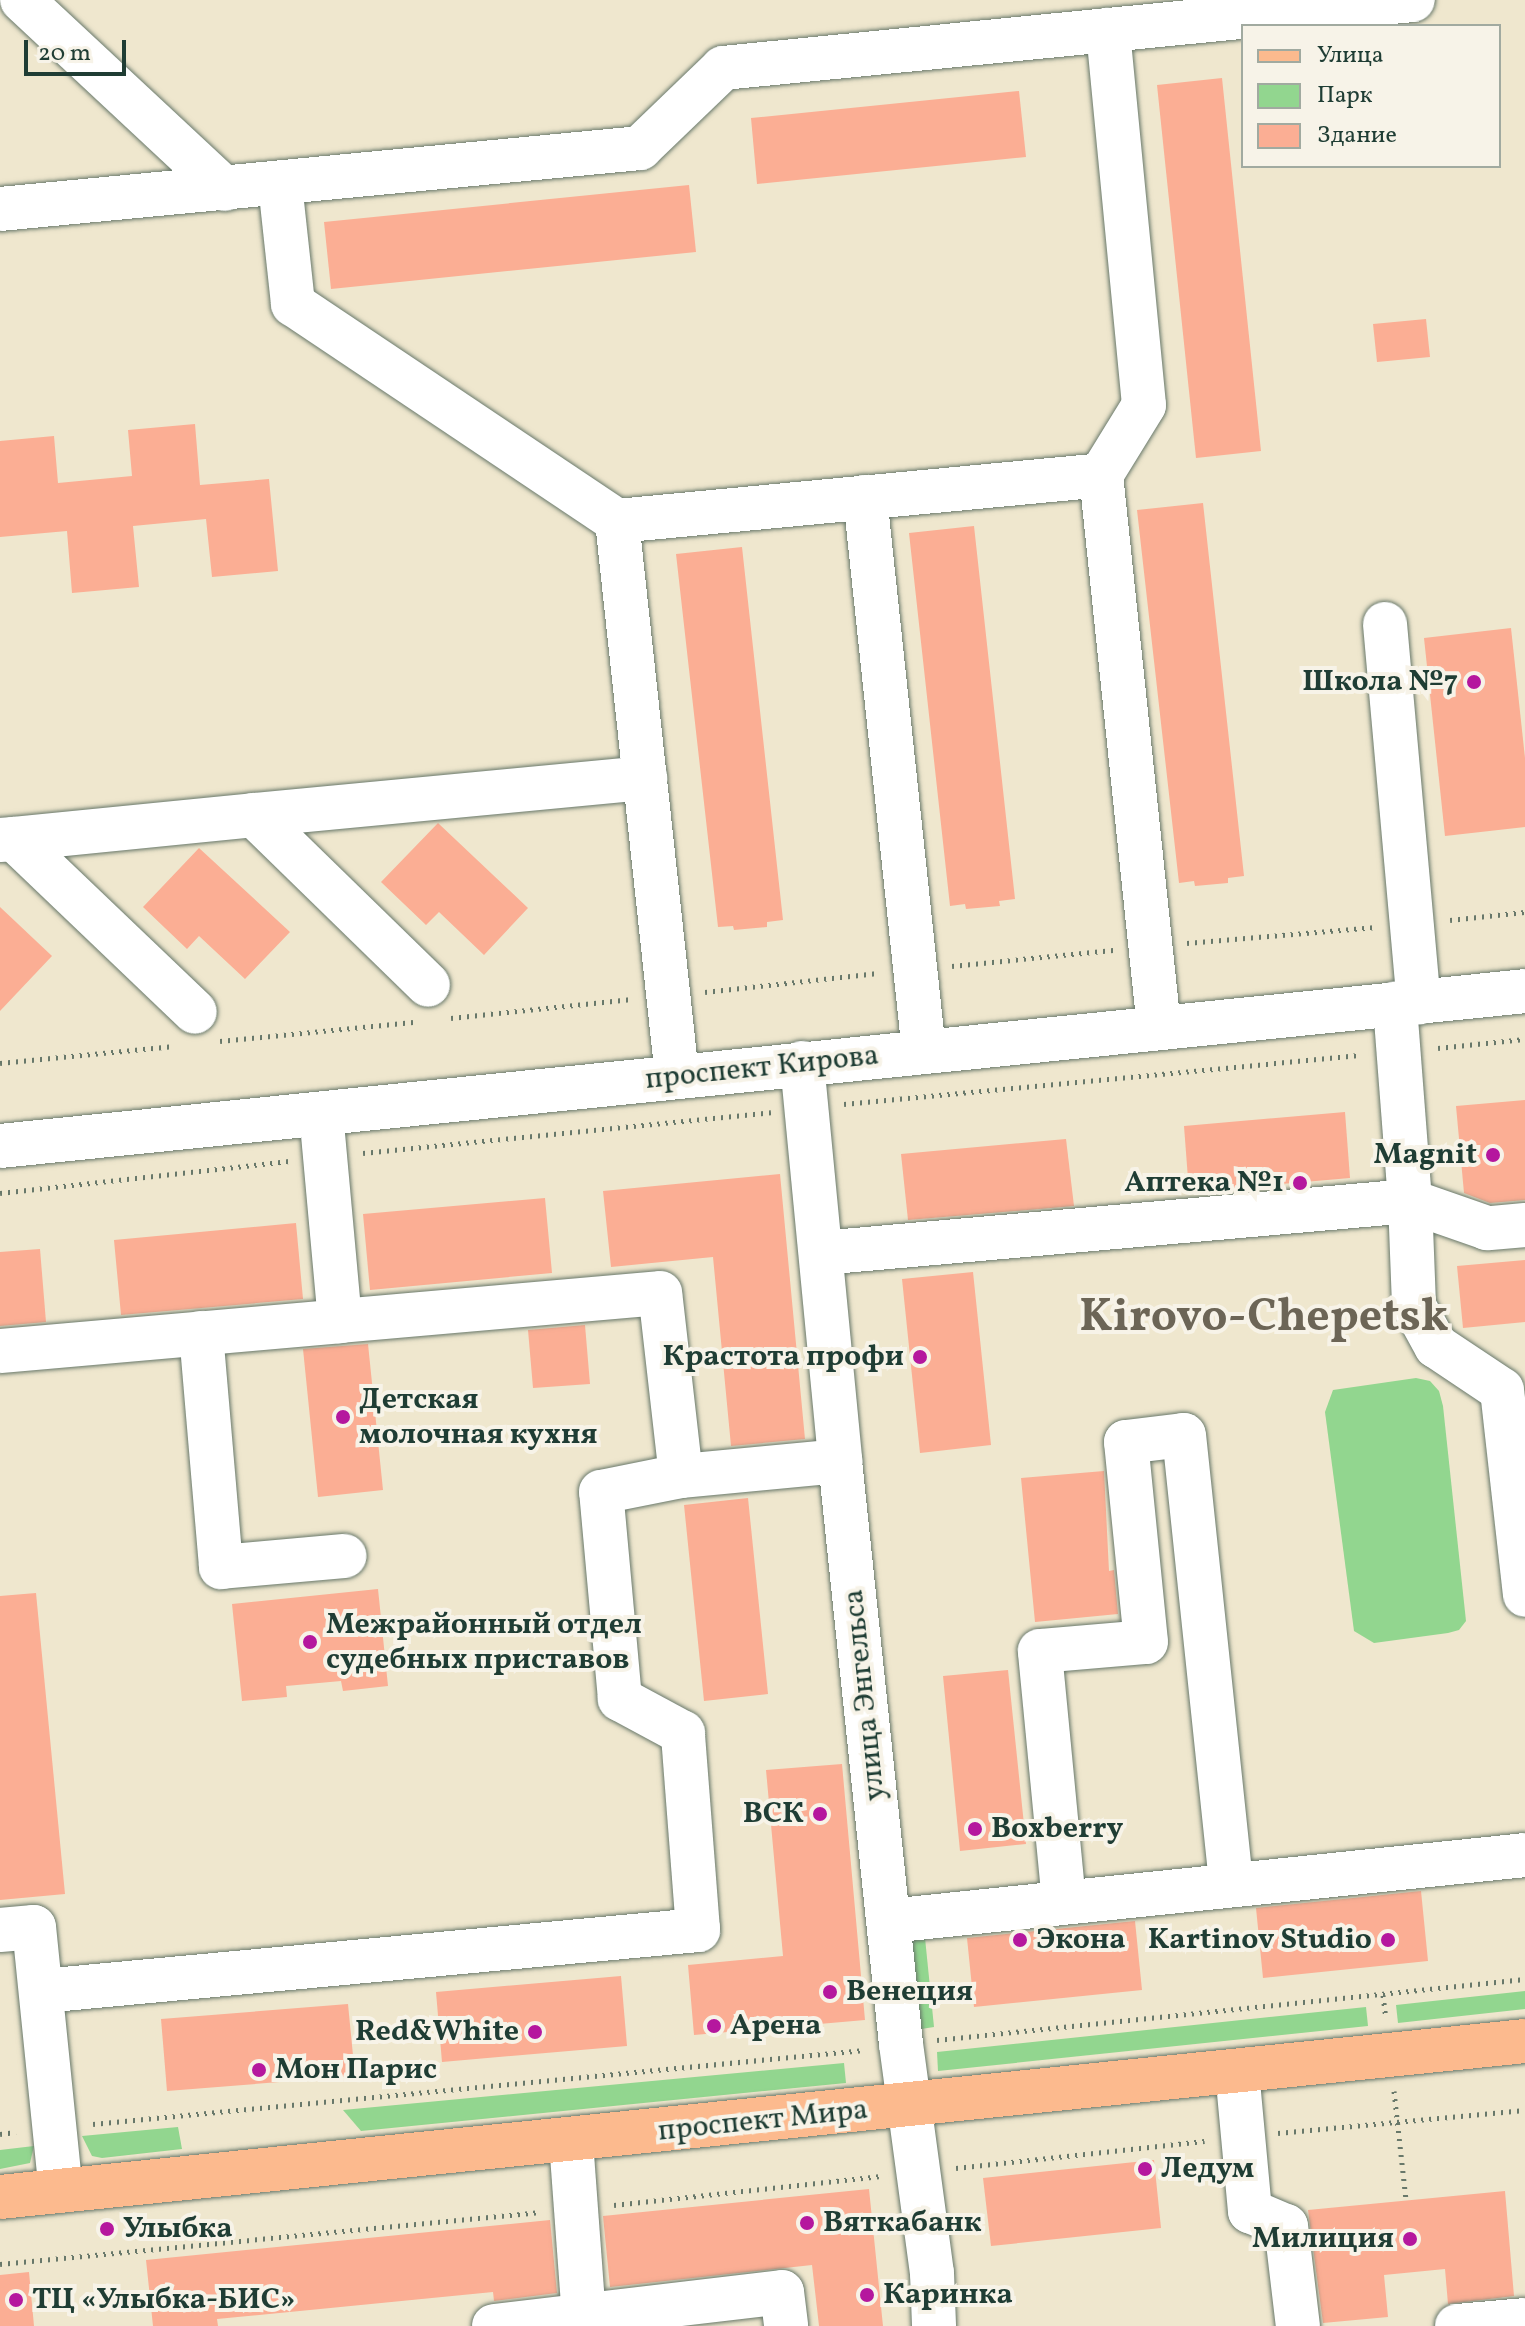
<!DOCTYPE html>
<meta charset="utf-8">
<style>
body{margin:0}
#map{position:relative;width:1525px;height:2326px;overflow:hidden;background:#efe7ce;font-family:Vollkorn,serif}
div>[style]{position:absolute}
.green>*{inset:0;background:#92d68f}
.building>*{inset:0;background:#fbae94}
.path>*{height:5px;margin-top:-2.5px;transform-origin:0;background:repeating-linear-gradient(90deg,#68786a 0 2px,transparent 0 8px)}
.roads{filter:drop-shadow(0 0 2px #68786a) drop-shadow(0 0 2px #68786a)}
.minor>*{height:44px;margin:-22px;padding:0 22px;transform-origin:22px;border-radius:22px;background:#fff}
.major>*{height:44px;margin:-22px;padding:0 22px;transform-origin:22px;border-radius:22px;background:#fcba8e}
.dots>*{width:22px;height:22px;translate:-50% -50%;box-sizing:border-box;border:4px solid #f7f3e8;border-radius:50%}
span{translate:-50% -50%;white-space:nowrap;text-align:center;line-height:1.15;-webkit-text-stroke:8px #f7f3e8;paint-order:stroke}
.poi-label{font-size:30px;color:#1f3d34;font-weight:700}
.right{translate:-100% -50%;text-align:right}
.left{translate:0 -50%;text-align:left}
.street-label{font-size:30px;color:#1f3d34}
.town-label{font-size:46px;color:#6c6556;font-weight:700}
.legend{position:absolute;left:1241px;top:24px;width:260px;height:144px;box-sizing:border-box;background:#f7f3e8;border:2px solid #a1aaa0;margin:0;padding:10px 14px;list-style:none;font-size:24px;color:#1f3d34}
.legend li{display:flex;align-items:center;gap:16px;height:40px}
.legend b{width:40px;border:2px solid #a1aaa0}
.scale{position:absolute;left:24px;top:40px;width:102px;height:36px;box-sizing:border-box;border:4px solid #1f3d34;border-top:0;padding-left:10px;font-size:24px;line-height:28px;white-space:nowrap;color:#1f3d34;-webkit-text-stroke:6px #f7f3e8;paint-order:stroke}
</style>
<div id="map">
<div class="green">
<i style="clip-path:polygon(1416px 1378px,1430px 1381px,1439px 1391px,1443px 1406px,1466px 1621px,1459px 1630px,1448px 1633px,1374px 1643px,1354px 1631px,1325px 1412px,1333px 1390px)"></i>
<i style="clip-path:polygon(924px 1928px,934px 2027px,915px 2030px,910px 1933px)"></i>
<i style="clip-path:polygon(1525px 1991px,1525px 2009px,1398px 2023px,1396px 2005px)"></i>
<i style="clip-path:polygon(1366px 2007px,1368px 2026px,938px 2071px,937px 2052px)"></i>
<i style="clip-path:polygon(844px 2063px,846px 2083px,361px 2131px,343px 2110px)"></i>
<i style="clip-path:polygon(178px 2127px,182px 2149px,102px 2158px,92px 2156px,82px 2136px)"></i>
<i style="clip-path:polygon(34px 2146px,30px 2163px,0 2169px,0 2150px)"></i>
</div>
<div class="building">
<i style="clip-path:polygon(1222px 78px,1261px 451px,1196px 458px,1157px 85px)"></i>
<i style="clip-path:polygon(1019px 91px,1026px 157px,757px 184px,751px 118px)"></i>
<i style="clip-path:polygon(689px 185px,696px 252px,331px 289px,324px 222px)"></i>
<i style="clip-path:polygon(1426px 319px,1430px 357px,1377px 362px,1373px 324px)"></i>
<i style="clip-path:polygon(195px 424px,200px 485px,269px 479px,278px 571px,212px 577px,206px 519px,133px 526px,139px 587px,72px 593px,67px 531px,0 537px,0 441px,54px 436px,58px 483px,132px 476px,128px 430px)"></i>
<i style="clip-path:polygon(1203px 503px,1244px 876px,1228px 878px,1228px 883px,1195px 886px,1194px 881px,1179px 883px,1137px 510px)"></i>
<i style="clip-path:polygon(974px 526px,1015px 899px,999px 901px,1000px 906px,966px 909px,965px 904px,950px 906px,909px 533px)"></i>
<i style="clip-path:polygon(742px 547px,783px 920px,767px 922px,767px 927px,734px 930px,733px 926px,718px 927px,676px 554px)"></i>
<i style="clip-path:polygon(1511px 628px,1525px 758px,1525px 827px,1445px 836px,1424px 638px)"></i>
<i style="clip-path:polygon(438px 823px,528px 908px,484px 955px,439px 912px,426px 925px,381px 882px)"></i>
<i style="clip-path:polygon(199px 848px,290px 932px,245px 979px,199px 936px,187px 949px,143px 907px)"></i>
<i style="clip-path:polygon(0 907px,52px 956px,0 1011px)"></i>
<i style="clip-path:polygon(1525px 1100px,1525px 1200px,1490px 1203px,1464px 1193px,1456px 1106px)"></i>
<i style="clip-path:polygon(1345px 1112px,1350px 1178px,1189px 1192px,1184px 1126px)"></i>
<i style="clip-path:polygon(1066px 1139px,1074px 1206px,908px 1220px,901px 1154px)"></i>
<i style="clip-path:polygon(780px 1174px,805px 1439px,731px 1446px,713px 1257px,611px 1267px,603px 1191px)"></i>
<i style="clip-path:polygon(545px 1198px,552px 1273px,370px 1290px,363px 1214px)"></i>
<i style="clip-path:polygon(296px 1223px,303px 1299px,121px 1315px,114px 1240px)"></i>
<i style="clip-path:polygon(40px 1249px,46px 1322px,0 1326px,0 1252px)"></i>
<i style="clip-path:polygon(1525px 1260px,1525px 1322px,1463px 1328px,1457px 1266px)"></i>
<i style="clip-path:polygon(973px 1272px,991px 1445px,920px 1453px,902px 1279px)"></i>
<i style="clip-path:polygon(585px 1325px,590px 1384px,533px 1388px,528px 1330px)"></i>
<i style="clip-path:polygon(368px 1344px,383px 1490px,318px 1497px,303px 1349px)"></i>
<i style="clip-path:polygon(1104px 1471px,1109px 1571px,1114px 1570px,1118px 1614px,1035px 1622px,1021px 1478px)"></i>
<i style="clip-path:polygon(748px 1498px,768px 1694px,704px 1701px,684px 1505px)"></i>
<i style="clip-path:polygon(378px 1589px,388px 1686px,343px 1691px,341px 1681px,286px 1686px,287px 1697px,242px 1701px,232px 1604px)"></i>
<i style="clip-path:polygon(36px 1593px,65px 1894px,0 1900px,0 1596px)"></i>
<i style="clip-path:polygon(1008px 1670px,1026px 1844px,960px 1851px,943px 1676px)"></i>
<i style="clip-path:polygon(842px 1764px,865px 2020px,694px 2035px,688px 1965px,783px 1956px,766px 1770px)"></i>
<i style="clip-path:polygon(1421px 1891px,1428px 1961px,1263px 1978px,1256px 1908px)"></i>
<i style="clip-path:polygon(1135px 1921px,1142px 1990px,974px 2007px,967px 1938px)"></i>
<i style="clip-path:polygon(621px 1976px,627px 2046px,442px 2062px,436px 1992px)"></i>
<i style="clip-path:polygon(348px 2004px,355px 2076px,167px 2091px,161px 2019px)"></i>
<i style="clip-path:polygon(1154px 2160px,1161px 2228px,991px 2246px,983px 2178px)"></i>
<i style="clip-path:polygon(869px 2189px,883px 2326px,819px 2326px,812px 2265px,610px 2287px,603px 2216px)"></i>
<i style="clip-path:polygon(1505px 2191px,1514px 2296px,1448px 2304px,1445px 2269px,1384px 2275px,1388px 2317px,1323px 2323px,1308px 2210px)"></i>
<i style="clip-path:polygon(550px 2220px,557px 2293px,494px 2301px,493px 2292px,217px 2319px,218px 2326px,153px 2326px,146px 2260px)"></i>
<i style="clip-path:polygon(29px 2272px,34px 2326px,0 2326px,0 2275px)"></i>
</div>
<div class="path">
<i style="left:1450px;top:920px;width:75px;rotate:-6.1deg"></i>
<i style="left:1187px;top:943px;width:190px;rotate:-4.8deg"></i>
<i style="left:952px;top:966px;width:162px;rotate:-5.7deg"></i>
<i style="left:705px;top:992px;width:174px;rotate:-6.3deg"></i>
<i style="left:451px;top:1018px;width:182px;rotate:-6deg"></i>
<i style="left:220px;top:1041px;width:194px;rotate:-5.6deg"></i>
<i style="left:1438px;top:1048px;width:87px;rotate:-5.9deg"></i>
<i style="left:0;top:1063px;width:175px;rotate:-5.6deg"></i>
<i style="left:844px;top:1104px;width:518px;rotate:-5.42deg"></i>
<i style="left:363px;top:1153px;width:410px;rotate:-5.7deg"></i>
<i style="left:0;top:1193px;width:291px;rotate:-6.3deg"></i>
<i style="left:1383px;top:1995px;width:23px;rotate:83deg"></i>
<i style="left:937px;top:2040px;width:591px;rotate:-5.92deg"></i>
<i style="left:1394px;top:2091px;width:110px;rotate:83.7deg"></i>
<i style="left:93px;top:2124px;width:775px;rotate:-5.48deg"></i>
<i style="left:1278px;top:2133px;width:248px;rotate:-5.3deg"></i>
<i style="left:0;top:2134px;width:16px;rotate:-7deg"></i>
<i style="left:956px;top:2168px;width:250px;rotate:-6.2deg"></i>
<i style="left:614px;top:2205px;width:271px;rotate:-6.2deg"></i>
<i style="left:0;top:2264px;width:543px;rotate:-5.49deg"></i>
</div>
<div class="roads">
<div class="minor">
<i style="left:22px;top:0;width:277px;rotate:43deg"></i>
<i style="left:280px;top:184px;width:121px;rotate:83.8deg"></i>
<i style="left:293px;top:304px;width:390px;rotate:33.8deg"></i>
<i style="left:617px;top:521px;width:558px;rotate:83.83deg"></i>
<i style="left:0;top:209px;width:643px;rotate:-5.44deg"></i>
<i style="left:640px;top:148px;width:115px;rotate:-43.9deg"></i>
<i style="left:723px;top:68px;width:693px;rotate:-5.63deg"></i>
<i style="left:1101px;top:475px;width:556px;rotate:84.01deg"></i>
<i style="left:865px;top:497px;width:558px;rotate:83.93deg"></i>
<i style="left:617px;top:521px;width:486px;rotate:-5.4deg"></i>
<i style="left:1101px;top:475px;width:82px;rotate:-58.4deg"></i>
<i style="left:1144px;top:405px;width:377px;rotate:-95.5deg"></i>
<i style="left:1385px;top:624px;width:380px;rotate:84.9deg"></i>
<i style="left:254px;top:815px;width:393px;rotate:-5.4deg"></i>
<i style="left:14px;top:839px;width:241px;rotate:-5.7deg"></i>
<i style="left:254px;top:815px;width:243px;rotate:44.3deg"></i>
<i style="left:0;top:840px;width:14px;rotate:-4deg"></i>
<i style="left:14px;top:839px;width:250px;rotate:43.7deg"></i>
<i style="left:802px;top:1063px;width:400px;rotate:84.5deg"></i>
<i style="left:840px;top:1461px;width:586px;rotate:84.03deg"></i>
<i style="left:901px;top:2044px;width:231px;rotate:82.3deg"></i>
<i style="left:932px;top:2273px;width:53px;rotate:87.8deg"></i>
<i style="left:0;top:1146px;width:1533px;rotate:-5.8deg"></i>
<i style="left:1525px;top:1225px;width:38px;rotate:175deg"></i>
<i style="left:1487px;top:1228px;width:82px;rotate:-160.7deg"></i>
<i style="left:1410px;top:1201px;width:105px;rotate:87.8deg"></i>
<i style="left:1414px;top:1306px;width:46px;rotate:61.2deg"></i>
<i style="left:1436px;top:1346px;width:79px;rotate:33.7deg"></i>
<i style="left:1502px;top:1390px;width:206px;rotate:83.6deg"></i>
<i style="left:821px;top:1253px;width:591px;rotate:-5.05deg"></i>
<i style="left:1410px;top:1201px;width:198px;rotate:-94.4deg"></i>
<i style="left:201px;top:1333px;width:235px;rotate:85.1deg"></i>
<i style="left:221px;top:1567px;width:124px;rotate:-5.1deg"></i>
<i style="left:0;top:1351px;width:341px;rotate:-5deg"></i>
<i style="left:340px;top:1321px;width:208px;rotate:-95.2deg"></i>
<i style="left:681px;top:1476px;width:160px;rotate:-5.4deg"></i>
<i style="left:1064px;top:1902px;width:252px;rotate:-95.5deg"></i>
<i style="left:1040px;top:1651px;width:106px;rotate:-4.9deg"></i>
<i style="left:1146px;top:1642px;width:201px;rotate:-95.7deg"></i>
<i style="left:1126px;top:1442px;width:58px;rotate:-6.9deg"></i>
<i style="left:1184px;top:1435px;width:451px;rotate:84deg"></i>
<i style="left:889px;top:1921px;width:639px;rotate:-5.92deg"></i>
<i style="left:0;top:1930px;width:34px;rotate:-5deg"></i>
<i style="left:34px;top:1927px;width:265px;rotate:84.2deg"></i>
<i style="left:42px;top:1991px;width:659px;rotate:-5.31deg"></i>
<i style="left:698px;top:1930px;width:198px;rotate:-94.4deg"></i>
<i style="left:683px;top:1733px;width:72px;rotate:-151.6deg"></i>
<i style="left:620px;top:1699px;width:208px;rotate:-95.2deg"></i>
<i style="left:601px;top:1492px;width:82px;rotate:-11.3deg"></i>
<i style="left:681px;top:1476px;width:184px;rotate:-96.5deg"></i>
<i style="left:660px;top:1293px;width:321px;rotate:175deg"></i>
<i style="left:1237px;top:2071px;width:141px;rotate:84.7deg"></i>
<i style="left:1250px;top:2211px;width:39px;rotate:23deg"></i>
<i style="left:1286px;top:2226px;width:101px;rotate:83.2deg"></i>
<i style="left:571px;top:2141px;width:175px;rotate:85.8deg"></i>
<i style="left:494px;top:2326px;width:290px;rotate:-6.7deg"></i>
<i style="left:782px;top:2292px;width:34px;rotate:83deg"></i>
<i style="left:1457px;top:2326px;width:68px;rotate:-5deg"></i>
</div>
<div class="major">
<i style="left:0;top:2197px;width:1533px;rotate:-5.84deg"></i>
</div>
</div>
<div class="dots">
<i style="left:1474px;top:682px;background:#b5179e"></i>
<i style="left:1493px;top:1155px;background:#b5179e"></i>
<i style="left:1300px;top:1183px;background:#b5179e"></i>
<i style="left:920px;top:1357px;background:#b5179e"></i>
<i style="left:343px;top:1417px;background:#b5179e"></i>
<i style="left:310px;top:1642px;background:#b5179e"></i>
<i style="left:820px;top:1814px;background:#b5179e"></i>
<i style="left:975px;top:1829px;background:#b5179e"></i>
<i style="left:1020px;top:1940px;background:#b5179e"></i>
<i style="left:1388px;top:1940px;background:#b5179e"></i>
<i style="left:830px;top:1992px;background:#b5179e"></i>
<i style="left:714px;top:2026px;background:#b5179e"></i>
<i style="left:535px;top:2032px;background:#b5179e"></i>
<i style="left:259px;top:2070px;background:#b5179e"></i>
<i style="left:1145px;top:2169px;background:#b5179e"></i>
<i style="left:807px;top:2223px;background:#b5179e"></i>
<i style="left:107px;top:2229px;background:#b5179e"></i>
<i style="left:1410px;top:2239px;background:#b5179e"></i>
<i style="left:867px;top:2295px;background:#b5179e"></i>
<i style="left:16px;top:2300px;background:#b5179e"></i>
</div>
<div class="poi-label">
<span class="right" style="left:1458px;top:682px">Школа №7</span>
<span class="right" style="left:1477px;top:1155px">Magnit</span>
<span class="right" style="left:1284px;top:1183px">Аптека №1</span>
<span class="right" style="left:904px;top:1357px">Крастота профи</span>
<span class="left" style="left:359px;top:1417px">Детская<br>молочная кухня</span>
<span class="left" style="left:326px;top:1642px">Межрайонный отдел<br>судебных приставов</span>
<span class="right" style="left:804px;top:1814px">ВСК</span>
<span class="left" style="left:991px;top:1829px">Boxberry</span>
<span class="left" style="left:1036px;top:1940px">Экона</span>
<span class="right" style="left:1372px;top:1940px">Kartinov Studio</span>
<span class="left" style="left:846px;top:1992px">Венеция</span>
<span class="left" style="left:730px;top:2026px">Арена</span>
<span class="right" style="left:519px;top:2032px">Red&amp;White</span>
<span class="left" style="left:275px;top:2070px">Мон Парис</span>
<span class="left" style="left:1161px;top:2169px">Ледум</span>
<span class="left" style="left:823px;top:2223px">Вяткабанк</span>
<span class="left" style="left:123px;top:2229px">Улыбка</span>
<span class="right" style="left:1394px;top:2239px">Милиция</span>
<span class="left" style="left:883px;top:2295px">Каринка</span>
<span class="left" style="left:32px;top:2300px">ТЦ «Улыбка-БИС»</span>
</div>
<div class="street-label">
<span style="left:762px;top:1068px;rotate:-6deg">проспект Кирова</span>
<span style="left:865px;top:1695px;rotate:-96deg">улица Энгельса</span>
<span style="left:763px;top:2121px;rotate:-6deg">проспект Мира</span>
</div>
<div class="town-label">
<span style="left:1264px;top:1318px">Kirovo-Chepetsk</span>
</div>
<ul class="legend">
<li><b style="height:10px;background:#fcba8e"></b>Улица</li>
<li><b style="height:22px;background:#92d68f"></b>Парк</li>
<li><b style="height:22px;background:#fbae94"></b>Здание</li>
</ul>
<div class="scale">20 m</div>
</div>
